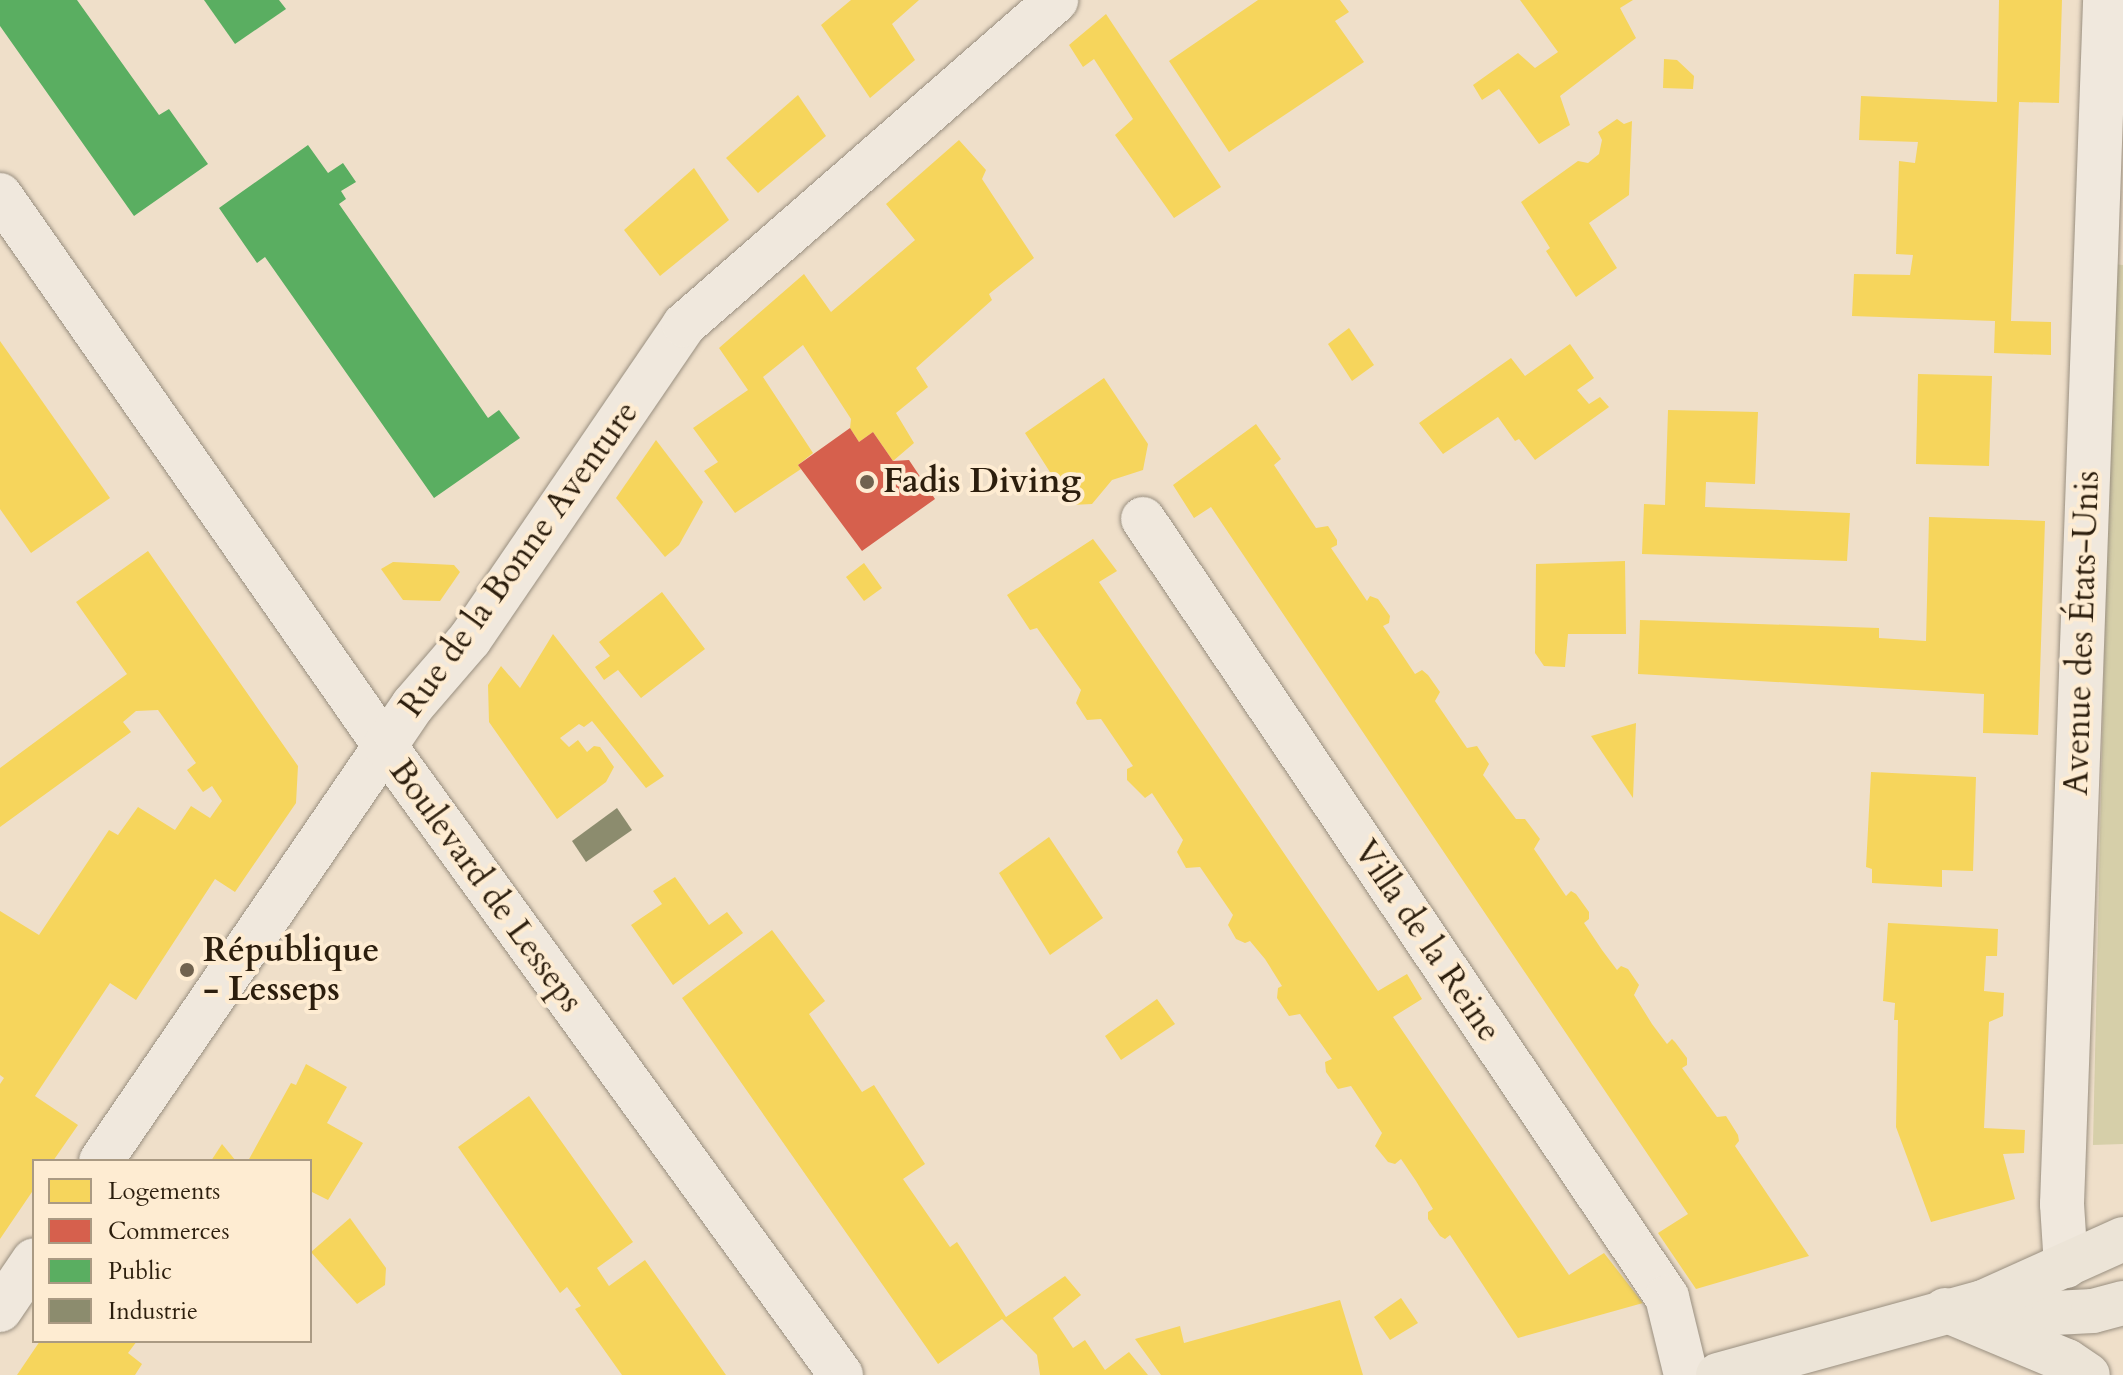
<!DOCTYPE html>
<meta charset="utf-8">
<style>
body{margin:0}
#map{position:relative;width:2123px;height:1375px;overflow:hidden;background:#efdfc9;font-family:Cardo,serif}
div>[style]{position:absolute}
.green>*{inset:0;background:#d6cfa9}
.homes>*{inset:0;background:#f6d55c}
.shops>*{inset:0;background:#d6604d}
.public>*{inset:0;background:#5aae61}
.industry>*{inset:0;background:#8c8c6e}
.roads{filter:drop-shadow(0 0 2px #998f80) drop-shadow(0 0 2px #998f80)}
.minor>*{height:44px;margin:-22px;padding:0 22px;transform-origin:22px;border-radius:22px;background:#f0e8dd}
.major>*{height:44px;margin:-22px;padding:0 22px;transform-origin:22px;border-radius:22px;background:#ece4d7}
.dots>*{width:22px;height:22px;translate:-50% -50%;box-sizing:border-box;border:4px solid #feecd2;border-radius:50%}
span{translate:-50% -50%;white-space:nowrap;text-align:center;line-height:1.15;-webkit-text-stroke:8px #feecd2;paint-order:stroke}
.poi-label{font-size:34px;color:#2c1e0d;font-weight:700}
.left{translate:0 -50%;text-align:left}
.street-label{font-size:34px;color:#2c1e0d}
.legend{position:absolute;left:32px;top:1159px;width:280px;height:184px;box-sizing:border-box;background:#feecd2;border:2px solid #aa9a83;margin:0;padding:10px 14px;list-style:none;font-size:24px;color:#2c1e0d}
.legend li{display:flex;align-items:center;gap:16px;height:40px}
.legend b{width:40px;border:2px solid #aa9a83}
</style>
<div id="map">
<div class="green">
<i style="clip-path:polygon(2113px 264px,2123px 265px,2123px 1144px,2093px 1145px)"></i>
</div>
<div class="homes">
<i style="clip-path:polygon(851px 0,919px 0,892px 24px,915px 60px,870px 98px,821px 25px)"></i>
<i style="clip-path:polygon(1258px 0,1340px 0,1349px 12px,1335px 21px,1364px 62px,1229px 152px,1169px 61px)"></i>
<i style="clip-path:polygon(1520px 0,1633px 0,1620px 8px,1636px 38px,1560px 96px,1570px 125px,1539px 144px,1499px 89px,1482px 100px,1473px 85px,1518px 53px,1535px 68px,1558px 52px)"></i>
<i style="clip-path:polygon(1999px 0,2062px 0,2059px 103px,2019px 102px,2011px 321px,2051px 322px,2051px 355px,1994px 353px,1995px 321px,1852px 316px,1854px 274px,1910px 275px,1913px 255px,1896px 254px,1899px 161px,1915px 163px,1918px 142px,1859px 140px,1861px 96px,1997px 102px)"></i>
<i style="clip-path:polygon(1106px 14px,1221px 187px,1174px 218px,1115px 135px,1133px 119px,1094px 59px,1083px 67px,1069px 45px)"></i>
<i style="clip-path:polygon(1664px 59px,1677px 60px,1694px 76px,1693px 89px,1663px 88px)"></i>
<i style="clip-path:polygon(798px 95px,826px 136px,758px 193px,726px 158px)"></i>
<i style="clip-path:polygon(1617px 119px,1624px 124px,1632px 121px,1629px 195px,1589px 223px,1617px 268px,1576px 297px,1546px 251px,1550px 248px,1521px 202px,1578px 161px,1588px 163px,1599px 154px,1602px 140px,1598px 132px)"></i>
<i style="clip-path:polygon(959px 140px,986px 170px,982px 179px,1034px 258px,989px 294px,992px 300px,916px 368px,928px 387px,896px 413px,914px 443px,893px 461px,873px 432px,859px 442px,850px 428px,851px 419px,803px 345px,763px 377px,813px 453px,798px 465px,801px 469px,735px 513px,704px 471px,718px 462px,693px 428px,748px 390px,719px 348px,804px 274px,831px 312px,915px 240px,886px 204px)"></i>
<i style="clip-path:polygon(694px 168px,729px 220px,660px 276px,624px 230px)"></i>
<i style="clip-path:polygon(1349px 328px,1374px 365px,1352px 381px,1328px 344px)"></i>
<i style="clip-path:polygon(0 341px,110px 498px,31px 553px,0 509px)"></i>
<i style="clip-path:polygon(1570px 344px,1594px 378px,1577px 390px,1589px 404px,1600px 397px,1609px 407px,1535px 460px,1519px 439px,1515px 441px,1498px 417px,1443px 454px,1419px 423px,1511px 358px,1525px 376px)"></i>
<i style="clip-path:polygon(1918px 374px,1992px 376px,1989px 466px,1916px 464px)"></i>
<i style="clip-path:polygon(1104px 378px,1148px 444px,1143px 470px,1112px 480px,1092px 504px,1071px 505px,1025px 433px)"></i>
<i style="clip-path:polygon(1668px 410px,1758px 412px,1755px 484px,1706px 482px,1705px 507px,1850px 513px,1847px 561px,1642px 554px,1644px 504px,1665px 505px)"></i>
<i style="clip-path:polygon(1256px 424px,1281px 459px,1274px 465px,1316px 528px,1328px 526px,1337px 540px,1337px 545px,1331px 548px,1367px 601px,1370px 596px,1378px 599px,1390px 616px,1389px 623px,1383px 626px,1415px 674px,1422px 670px,1428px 675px,1440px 692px,1435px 701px,1467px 748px,1477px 746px,1489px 764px,1483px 775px,1516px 819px,1525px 819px,1540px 839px,1534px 849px,1566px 896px,1571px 891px,1576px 894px,1589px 912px,1589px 919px,1584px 923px,1602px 950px,1617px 970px,1621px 966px,1628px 969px,1639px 985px,1634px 995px,1652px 1024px,1667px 1044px,1672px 1039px,1675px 1042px,1687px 1058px,1687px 1065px,1682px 1068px,1717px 1117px,1726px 1116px,1738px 1135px,1739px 1141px,1735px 1146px,1809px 1256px,1696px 1289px,1658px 1233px,1688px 1214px,1211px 507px,1194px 518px,1173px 485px)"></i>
<i style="clip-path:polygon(656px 440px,703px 502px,679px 545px,665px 557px,616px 498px)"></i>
<i style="clip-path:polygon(1929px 517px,2045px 521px,2038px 735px,1983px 733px,1984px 694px,1638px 674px,1640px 620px,1879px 628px,1879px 638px,1926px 641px)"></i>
<i style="clip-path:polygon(1093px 539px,1117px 571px,1099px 582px,1378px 991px,1407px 974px,1422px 999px,1393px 1017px,1569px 1275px,1604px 1253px,1643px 1303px,1518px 1338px,1450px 1235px,1445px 1239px,1440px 1236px,1428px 1219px,1428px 1212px,1433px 1209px,1416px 1181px,1401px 1159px,1395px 1164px,1388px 1162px,1375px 1146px,1382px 1133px,1365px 1107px,1351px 1086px,1338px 1089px,1326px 1072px,1325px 1062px,1332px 1059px,1300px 1014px,1289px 1016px,1277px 998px,1278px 988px,1282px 986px,1265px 959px,1250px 941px,1245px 943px,1236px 939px,1228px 925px,1233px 915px,1200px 867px,1186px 868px,1177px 852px,1183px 840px,1152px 793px,1145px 798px,1127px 780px,1127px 769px,1133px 766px,1101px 719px,1087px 720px,1076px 703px,1081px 690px,1037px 628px,1030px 630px,1007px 595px)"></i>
<i style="clip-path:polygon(148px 551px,298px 766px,296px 803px,235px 892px,215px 879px,136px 1000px,110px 983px,35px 1096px,78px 1125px,53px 1161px,34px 1161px,34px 1189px,0 1239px,0 1084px,4px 1078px,0 1075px,0 911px,39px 935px,109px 830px,118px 835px,138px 807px,175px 830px,191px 806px,210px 818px,222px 801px,212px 786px,203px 792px,187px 770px,196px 763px,158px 710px,136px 711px,123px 722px,131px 732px,0 827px,0 768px,127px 674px,76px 602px)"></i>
<i style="clip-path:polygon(1625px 561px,1626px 634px,1568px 634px,1565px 667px,1544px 666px,1535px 653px,1536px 564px)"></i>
<i style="clip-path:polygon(393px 562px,454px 565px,460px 572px,440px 601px,403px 600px,381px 569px)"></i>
<i style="clip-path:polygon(864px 563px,882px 588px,864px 601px,846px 577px)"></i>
<i style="clip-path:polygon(662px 592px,705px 649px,641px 698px,618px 670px,604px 680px,595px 667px,610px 656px,599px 642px)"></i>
<i style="clip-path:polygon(553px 634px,664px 776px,646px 788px,592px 721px,584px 727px,579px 724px,560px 738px,569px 747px,578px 740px,587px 752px,594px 746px,600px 747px,614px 767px,606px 782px,557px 819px,489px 722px,488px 685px,501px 666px,520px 688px)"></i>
<i style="clip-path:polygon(1636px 723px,1633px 798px,1591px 736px)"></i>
<i style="clip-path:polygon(1871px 772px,1976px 777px,1973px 871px,1942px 870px,1942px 887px,1872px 883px,1872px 869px,1866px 867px)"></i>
<i style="clip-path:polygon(1049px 837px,1103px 918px,1050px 955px,999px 873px)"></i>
<i style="clip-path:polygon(675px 877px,709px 925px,727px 912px,743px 933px,673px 985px,631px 925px,662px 904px,653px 891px)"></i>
<i style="clip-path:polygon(1888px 923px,1998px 929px,1997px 956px,1986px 956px,1984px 991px,2004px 993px,2003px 1016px,1989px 1022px,1984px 1128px,2025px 1130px,2024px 1153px,2003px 1154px,2015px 1199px,1931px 1222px,1896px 1127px,1898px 1020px,1894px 1020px,1895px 1003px,1883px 1001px)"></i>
<i style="clip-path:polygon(772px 930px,825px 1001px,809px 1014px,862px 1092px,874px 1085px,925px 1164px,903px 1179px,950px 1247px,957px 1242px,1006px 1317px,1065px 1276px,1081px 1295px,1053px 1318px,1073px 1348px,1085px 1340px,1105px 1370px,1129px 1352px,1148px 1375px,1040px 1375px,1037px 1355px,1002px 1319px,938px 1364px,682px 998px)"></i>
<i style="clip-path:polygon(1157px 999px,1175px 1024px,1121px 1060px,1105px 1036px)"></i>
<i style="clip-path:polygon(306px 1064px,347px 1087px,327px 1123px,363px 1143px,328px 1200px,310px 1191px,310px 1161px,248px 1161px,291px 1083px,296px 1085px)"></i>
<i style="clip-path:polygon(529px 1096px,633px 1242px,597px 1268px,609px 1286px,645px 1260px,726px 1375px,622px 1375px,575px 1309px,581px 1306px,567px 1287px,560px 1293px,458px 1147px)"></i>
<i style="clip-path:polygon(222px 1144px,236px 1161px,211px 1161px)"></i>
<i style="clip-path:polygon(350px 1218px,386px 1268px,385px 1285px,357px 1304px,311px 1252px)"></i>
<i style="clip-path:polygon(1401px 1298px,1418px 1323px,1390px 1340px,1374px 1317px)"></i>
<i style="clip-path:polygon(1340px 1300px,1363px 1375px,1161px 1375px,1135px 1339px,1180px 1326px,1184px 1343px)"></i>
<i style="clip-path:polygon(40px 1341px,137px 1341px,128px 1353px,142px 1364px,135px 1375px,17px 1375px)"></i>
</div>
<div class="shops">
<i style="clip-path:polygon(850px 428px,859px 442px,873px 432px,893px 461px,909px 460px,935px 499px,862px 551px,798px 465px)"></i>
</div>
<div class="public">
<i style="clip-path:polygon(0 0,77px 0,159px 115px,169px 109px,208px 164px,134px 216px,0 26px)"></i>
<i style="clip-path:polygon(204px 0,279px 0,286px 9px,235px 44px)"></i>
<i style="clip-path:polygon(308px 145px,328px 173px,343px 163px,356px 182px,341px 191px,346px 199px,339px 204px,488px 418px,499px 410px,520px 438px,434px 498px,265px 257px,257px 263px,219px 208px)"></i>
</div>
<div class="industry">
<i style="clip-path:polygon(617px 808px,632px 830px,586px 862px,572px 841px)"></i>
</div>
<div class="roads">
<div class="minor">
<i style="left:0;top:195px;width:672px;rotate:55.06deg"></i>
<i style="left:385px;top:746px;width:777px;rotate:54.06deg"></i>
<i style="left:1143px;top:519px;width:938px;rotate:56.04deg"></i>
<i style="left:1667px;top:1297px;width:80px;rotate:76.3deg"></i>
<i style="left:101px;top:1161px;width:503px;rotate:-55.61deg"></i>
<i style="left:385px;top:746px;width:50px;rotate:-55.7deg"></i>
<i style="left:413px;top:705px;width:87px;rotate:-49.2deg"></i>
<i style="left:470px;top:639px;width:380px;rotate:-55.7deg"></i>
<i style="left:684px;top:325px;width:494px;rotate:-41.1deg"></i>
<i style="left:2066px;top:1266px;width:62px;rotate:-93.7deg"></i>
<i style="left:2062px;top:1204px;width:1205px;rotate:-87.95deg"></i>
<i style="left:0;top:1310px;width:60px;rotate:-55.8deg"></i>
</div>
<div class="major">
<i style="left:1983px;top:1302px;width:72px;rotate:8.8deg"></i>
<i style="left:2054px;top:1313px;width:39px;rotate:-3deg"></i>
<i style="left:2093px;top:1311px;width:31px;rotate:-15deg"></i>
<i style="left:1945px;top:1310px;width:132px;rotate:22.7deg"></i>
<i style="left:2067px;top:1361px;width:25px;rotate:34deg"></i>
<i style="left:1718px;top:1375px;width:275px;rotate:-15.4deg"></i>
<i style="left:1983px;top:1302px;width:154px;rotate:-24.2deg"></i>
</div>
</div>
<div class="dots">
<i style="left:867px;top:482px;background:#70624f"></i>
<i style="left:187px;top:970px;background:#70624f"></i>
</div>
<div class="poi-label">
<span class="left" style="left:883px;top:482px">Fadis Diving</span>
<span class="left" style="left:203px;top:970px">République<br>- Lesseps</span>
</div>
<div class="street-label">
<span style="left:519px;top:559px;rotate:-54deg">Rue de la Bonne Aventure</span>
<span style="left:2082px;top:633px;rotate:-88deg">Avenue des États-Unis</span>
<span style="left:486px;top:886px;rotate:54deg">Boulevard de Lesseps</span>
<span style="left:1427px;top:941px;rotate:56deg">Villa de la Reine</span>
</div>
<ul class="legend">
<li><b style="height:22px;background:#f6d55c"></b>Logements</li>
<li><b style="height:22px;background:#d6604d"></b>Commerces</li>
<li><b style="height:22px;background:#5aae61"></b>Public</li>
<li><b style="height:22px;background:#8c8c6e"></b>Industrie</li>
</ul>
</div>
